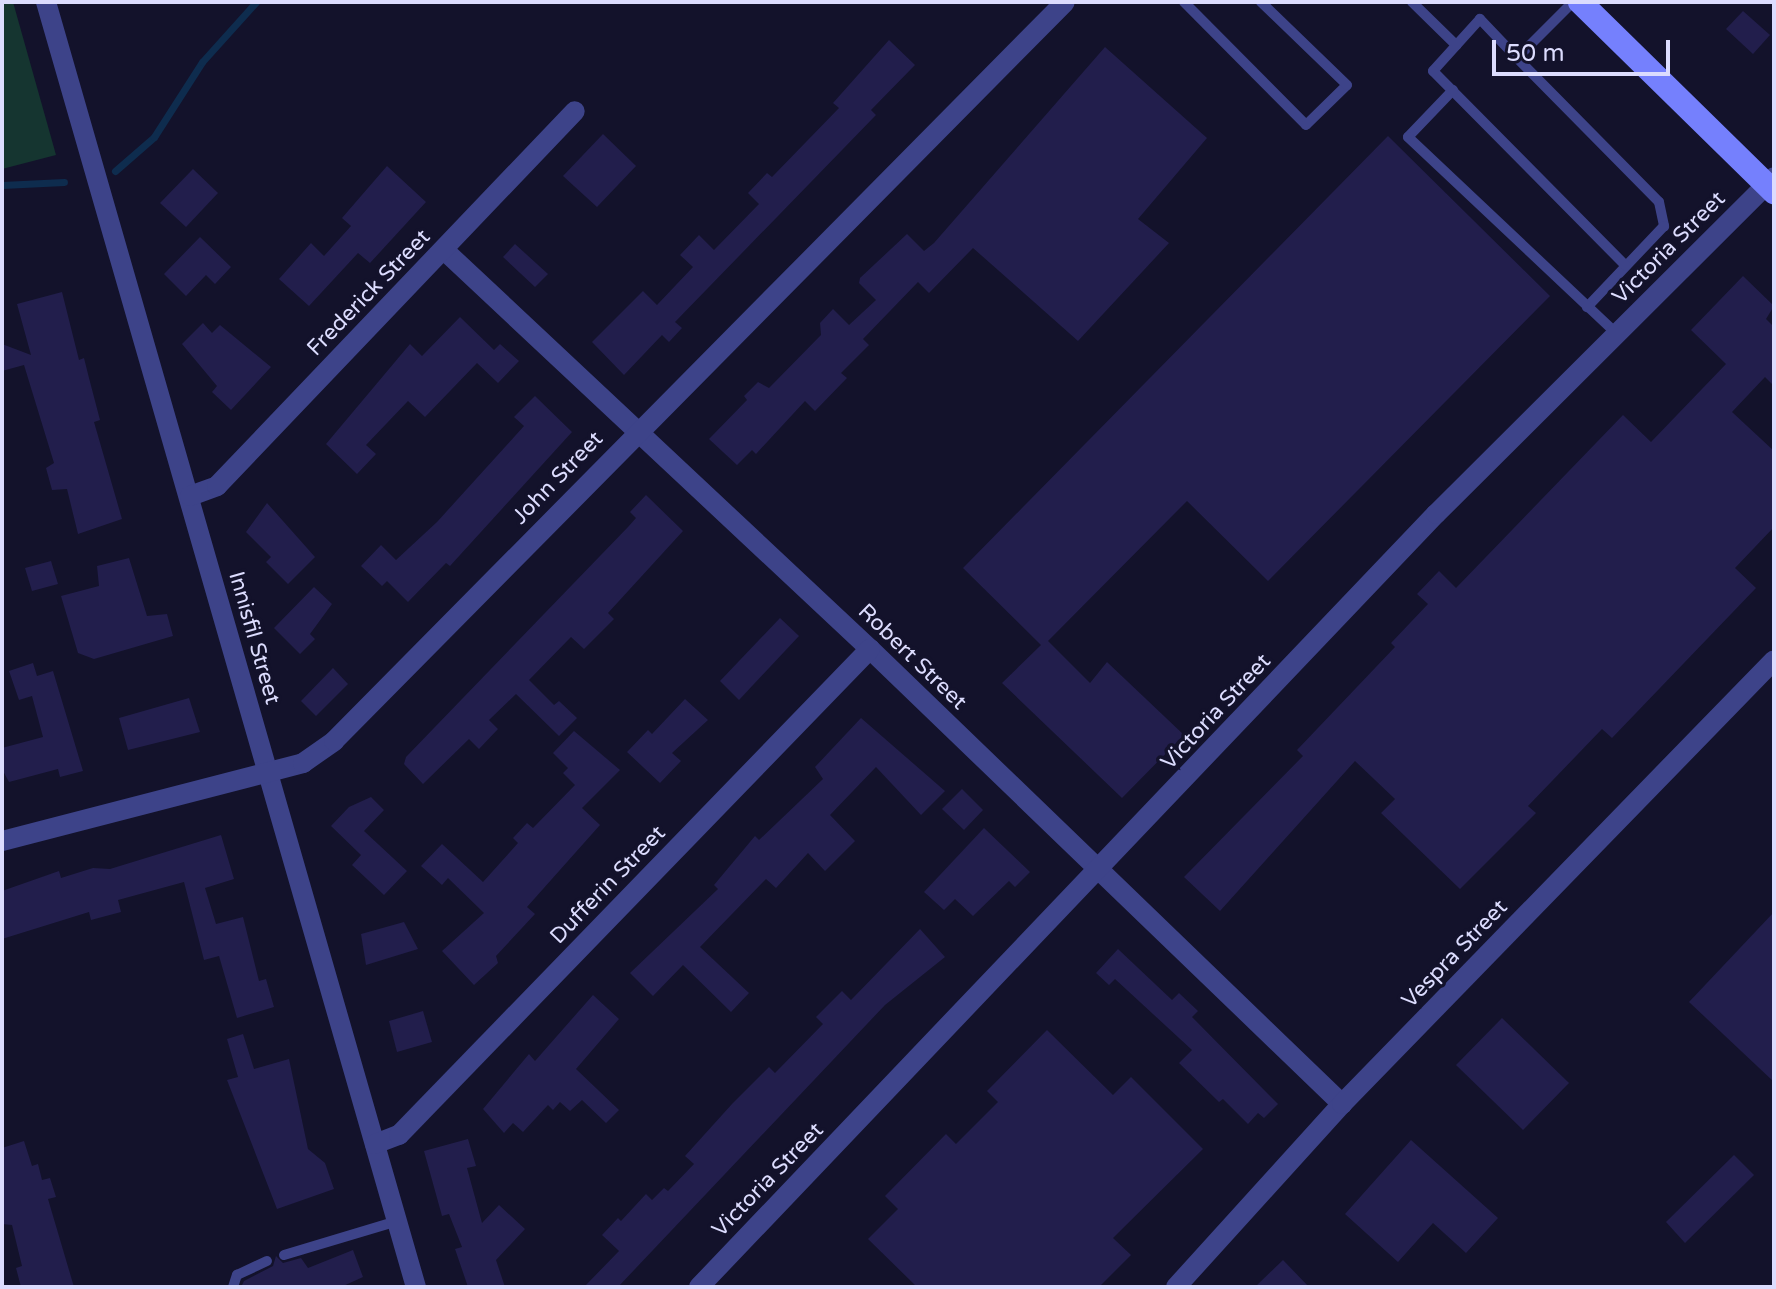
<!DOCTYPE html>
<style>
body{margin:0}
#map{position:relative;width:1776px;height:1289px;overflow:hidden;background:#13122b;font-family:"Varela Round",sans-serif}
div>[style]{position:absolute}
.green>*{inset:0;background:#153530}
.stream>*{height:7px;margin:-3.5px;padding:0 3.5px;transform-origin:3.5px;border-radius:3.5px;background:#0e2c4e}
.building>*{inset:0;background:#221e4c}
.lane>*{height:10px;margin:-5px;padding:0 5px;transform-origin:5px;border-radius:5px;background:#3d4389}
.street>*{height:20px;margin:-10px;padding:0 10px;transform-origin:10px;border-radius:10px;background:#3d4389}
.secondary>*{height:24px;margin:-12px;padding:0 12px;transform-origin:12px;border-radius:12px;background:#7580fd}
span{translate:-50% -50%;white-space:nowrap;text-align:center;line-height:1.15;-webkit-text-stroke:7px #13122b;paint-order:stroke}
.street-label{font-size:22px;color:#dcdcfe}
.frame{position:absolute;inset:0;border:4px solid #dcdcfe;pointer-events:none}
.scale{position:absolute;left:1492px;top:40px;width:178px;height:36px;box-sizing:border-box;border:4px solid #dcdcfe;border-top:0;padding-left:10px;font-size:24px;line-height:28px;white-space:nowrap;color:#dcdcfe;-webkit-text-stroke:6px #13122b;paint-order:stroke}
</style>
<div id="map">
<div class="green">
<i style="clip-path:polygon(2px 2px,13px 2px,56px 155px,2px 169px)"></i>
</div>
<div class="stream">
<i style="left:115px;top:171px;width:52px;rotate:-41.1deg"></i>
<i style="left:154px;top:137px;width:89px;rotate:-57.4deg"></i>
<i style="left:202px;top:62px;width:81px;rotate:-48deg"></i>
<i style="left:2px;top:185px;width:62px;rotate:-2.8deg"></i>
</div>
<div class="building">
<i style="clip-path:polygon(1743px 11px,1770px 35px,1753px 54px,1726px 29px)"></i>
<i style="clip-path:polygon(889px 40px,915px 65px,871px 110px,876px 115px,675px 322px,682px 328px,669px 342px,662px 335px,624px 375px,592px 342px,643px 291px,657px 305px,693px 267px,680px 255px,699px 235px,714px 250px,759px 204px,748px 193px,767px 173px,772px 177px,839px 108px,833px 103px)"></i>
<i style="clip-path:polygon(1105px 47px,1207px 138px,1138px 219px,1169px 243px,1078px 341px,973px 248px,929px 293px,918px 282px,863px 339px,869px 345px,841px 373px,847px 378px,815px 411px,805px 401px,756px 454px,752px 450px,737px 465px,709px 439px,747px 400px,744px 396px,758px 382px,769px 388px,821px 335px,820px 323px,833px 309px,849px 325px,876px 300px,859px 283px,860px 278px,907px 234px,924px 251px,934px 243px)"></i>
<i style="clip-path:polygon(603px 134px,636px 166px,597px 207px,563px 176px)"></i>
<i style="clip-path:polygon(1388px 136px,1550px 296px,1268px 581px,1187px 501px,1048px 641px,1090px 683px,1107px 662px,1184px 735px,1122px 798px,1002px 683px,1041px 645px,963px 568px)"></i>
<i style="clip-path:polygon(387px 166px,426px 202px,370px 263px,358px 253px,309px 306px,279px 279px,311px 243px,324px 256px,351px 226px,342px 218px)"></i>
<i style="clip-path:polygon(193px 169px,218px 193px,186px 227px,160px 203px)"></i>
<i style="clip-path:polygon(200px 237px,231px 267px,215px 284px,206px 275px,186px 296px,164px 274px)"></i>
<i style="clip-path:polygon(515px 244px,548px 274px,535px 287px,503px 257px)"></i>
<i style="clip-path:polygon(1743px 276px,1774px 306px,1766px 319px,1774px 327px,1774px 386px,1765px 377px,1732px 412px,1774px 451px,1774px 527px,1735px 568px,1756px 588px,1612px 738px,1602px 729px,1528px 806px,1536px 813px,1460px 889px,1381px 813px,1395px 799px,1355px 761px,1220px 911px,1184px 877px,1303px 756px,1297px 750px,1395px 647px,1391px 643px,1428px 604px,1417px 594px,1439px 571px,1456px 588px,1623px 415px,1651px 442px,1726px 364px,1691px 330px)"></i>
<i style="clip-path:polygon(62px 292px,79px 360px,84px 358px,89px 378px,100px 420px,94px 422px,122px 519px,78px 534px,67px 489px,52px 490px,46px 468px,54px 463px,24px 365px,2px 371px,2px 344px,31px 355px,17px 304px)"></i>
<i style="clip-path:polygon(460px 317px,494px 350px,500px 344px,519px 361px,498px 383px,477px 363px,425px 417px,408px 401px,366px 445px,376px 454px,357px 474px,326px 444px,410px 344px,422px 356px)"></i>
<i style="clip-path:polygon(203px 323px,212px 333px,220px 325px,271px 367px,231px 410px,212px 392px,217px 386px,182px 344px)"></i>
<i style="clip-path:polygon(535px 396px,572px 432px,450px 566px,446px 563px,408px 602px,387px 581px,382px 586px,361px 566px,381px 545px,396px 560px,437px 522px,524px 426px,514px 417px)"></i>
<i style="clip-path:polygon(646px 495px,683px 531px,608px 613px,614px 619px,584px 649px,571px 637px,529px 680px,554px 705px,559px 701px,577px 718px,559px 736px,516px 694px,489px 720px,498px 729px,479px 749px,469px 739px,423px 784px,404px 764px,406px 757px,628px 527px,636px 518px,630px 512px)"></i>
<i style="clip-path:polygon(267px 503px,315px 557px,288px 584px,266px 562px,271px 557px,246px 532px)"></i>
<i style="clip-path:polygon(129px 558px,147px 616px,167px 614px,173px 636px,94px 659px,78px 653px,61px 596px,99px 586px,97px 566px)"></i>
<i style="clip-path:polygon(51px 561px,58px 584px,32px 591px,25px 568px)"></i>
<i style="clip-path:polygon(314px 587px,332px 604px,310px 634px,315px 639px,300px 654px,274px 628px)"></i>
<i style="clip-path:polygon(780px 618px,799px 636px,739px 700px,720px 681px)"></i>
<i style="clip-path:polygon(33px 663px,37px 676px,53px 671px,83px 771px,60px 777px,58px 769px,9px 782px,2px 769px,2px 748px,43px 737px,32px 696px,19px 700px,9px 671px)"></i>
<i style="clip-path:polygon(333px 668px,348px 684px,316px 716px,301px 701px)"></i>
<i style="clip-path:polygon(189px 698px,200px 732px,128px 750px,119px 718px)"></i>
<i style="clip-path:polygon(685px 699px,708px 720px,672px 753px,681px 761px,660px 783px,627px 752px,648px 730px,652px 734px)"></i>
<i style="clip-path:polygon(861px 718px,945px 791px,921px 815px,876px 767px,830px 815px,855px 841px,825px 871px,808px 853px,776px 888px,766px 879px,700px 947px,749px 993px,731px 1012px,683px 965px,653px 996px,630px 973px,718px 889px,714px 885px,755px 836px,759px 840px,823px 779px,815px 767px)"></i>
<i style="clip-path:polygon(574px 731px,620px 770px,582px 808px,600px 825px,527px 907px,535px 914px,496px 956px,498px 963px,474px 985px,442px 951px,484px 913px,448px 878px,442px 885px,421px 866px,442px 844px,483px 882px,518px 843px,513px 838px,527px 823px,533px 828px,575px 785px,563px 773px,568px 768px,553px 753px)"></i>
<i style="clip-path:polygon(962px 789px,983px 810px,964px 830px,942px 809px)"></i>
<i style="clip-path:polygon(371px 797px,384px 810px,364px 831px,407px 871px,384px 895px,352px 865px,361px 855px,331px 826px,349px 807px)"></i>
<i style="clip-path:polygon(984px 828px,1030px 872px,1015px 887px,1009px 881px,973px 916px,955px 899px,944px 910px,924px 892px)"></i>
<i style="clip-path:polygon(221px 835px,234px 879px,205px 888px,216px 924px,243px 917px,259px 981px,266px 979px,274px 1007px,237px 1018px,219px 956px,204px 960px,184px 882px,118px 900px,121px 912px,91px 920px,89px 912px,2px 939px,2px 891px,59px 871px,61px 878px,93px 868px,110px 869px)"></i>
<i style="clip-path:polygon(1774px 912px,1774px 1082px,1689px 1002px)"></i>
<i style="clip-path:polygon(404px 922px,418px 949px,366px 965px,361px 934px)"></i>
<i style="clip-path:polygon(920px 929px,945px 957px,885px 1005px,618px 1287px,584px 1287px,619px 1251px,602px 1235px,618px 1218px,621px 1221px,646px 1194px,652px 1200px,664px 1188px,668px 1191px,694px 1164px,685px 1156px,732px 1104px,769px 1067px,775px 1073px,823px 1024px,816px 1017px,842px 991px,851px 1000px)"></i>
<i style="clip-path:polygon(1118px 949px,1172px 1000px,1179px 993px,1198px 1011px,1192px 1017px,1278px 1104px,1264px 1118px,1258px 1113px,1248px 1124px,1223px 1099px,1219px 1102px,1179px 1063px,1192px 1050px,1115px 979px,1109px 985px,1096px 973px)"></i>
<i style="clip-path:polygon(593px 995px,619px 1019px,576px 1069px,619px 1110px,606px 1123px,582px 1100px,570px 1111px,560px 1102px,553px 1110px,548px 1105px,523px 1132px,513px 1123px,504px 1133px,483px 1109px,529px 1054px,535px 1061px)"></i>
<i style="clip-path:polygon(423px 1011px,432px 1042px,397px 1052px,389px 1021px)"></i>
<i style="clip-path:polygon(1502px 1018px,1569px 1083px,1523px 1130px,1456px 1065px)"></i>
<i style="clip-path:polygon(1047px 1030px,1113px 1095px,1131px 1077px,1203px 1149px,1113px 1238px,1131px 1255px,1099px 1287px,917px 1287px,868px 1239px,898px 1209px,885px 1196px,946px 1134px,956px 1144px,998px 1102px,987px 1091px)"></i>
<i style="clip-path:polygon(243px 1034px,254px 1069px,289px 1059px,308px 1149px,325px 1163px,334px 1189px,277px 1209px,227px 1080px,238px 1077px,227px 1039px)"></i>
<i style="clip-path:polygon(468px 1139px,476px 1166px,467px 1168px,482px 1223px,499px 1205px,525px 1229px,496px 1260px,505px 1287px,468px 1287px,455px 1249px,462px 1247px,449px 1214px,442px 1216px,424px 1151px)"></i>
<i style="clip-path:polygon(1411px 1140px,1498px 1218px,1466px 1253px,1433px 1223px,1398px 1262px,1345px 1214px)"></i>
<i style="clip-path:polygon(24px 1141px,32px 1166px,38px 1164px,42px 1180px,50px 1178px,56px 1197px,48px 1199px,74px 1287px,21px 1287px,16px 1268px,22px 1266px,12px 1225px,2px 1224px,2px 1148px)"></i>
<i style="clip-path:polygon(1734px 1155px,1754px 1175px,1685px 1243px,1666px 1222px)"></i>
<i style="clip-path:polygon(353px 1250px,363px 1277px,341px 1287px,241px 1287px,244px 1281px,273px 1266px,276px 1256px,283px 1263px,301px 1258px,308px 1268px)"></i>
<i style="clip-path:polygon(1283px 1260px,1309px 1287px,1255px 1287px)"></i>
</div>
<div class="lane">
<i style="left:1184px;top:2px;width:173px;rotate:45.2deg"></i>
<i style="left:1306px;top:125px;width:57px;rotate:-44.3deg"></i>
<i style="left:1347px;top:85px;width:120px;rotate:-136deg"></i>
<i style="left:1412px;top:2px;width:62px;rotate:44.3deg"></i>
<i style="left:1573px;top:2px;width:79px;rotate:135deg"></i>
<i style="left:1517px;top:58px;width:202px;rotate:45.4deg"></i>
<i style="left:1659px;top:202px;width:25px;rotate:78deg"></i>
<i style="left:1664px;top:226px;width:112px;rotate:133.5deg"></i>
<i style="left:1517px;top:58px;width:54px;rotate:-133.5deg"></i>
<i style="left:1480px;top:19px;width:70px;rotate:132.1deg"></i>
<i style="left:1433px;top:71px;width:274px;rotate:45.3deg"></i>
<i style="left:1453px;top:90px;width:65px;rotate:133.8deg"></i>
<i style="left:1408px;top:137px;width:287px;rotate:43.3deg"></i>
<i style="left:284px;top:1255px;width:118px;rotate:-16.7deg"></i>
<i style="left:233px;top:1287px;width:13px;rotate:-72deg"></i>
<i style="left:237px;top:1275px;width:33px;rotate:-25deg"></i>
</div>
<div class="street">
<i style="left:46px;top:2px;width:1337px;rotate:73.94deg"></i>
<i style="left:444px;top:250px;width:584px;rotate:43.13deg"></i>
<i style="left:870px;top:649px;width:656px;rotate:43.95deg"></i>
<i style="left:190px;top:496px;width:29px;rotate:-20deg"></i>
<i style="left:217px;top:486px;width:518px;rotate:-46.33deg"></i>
<i style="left:2px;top:841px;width:311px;rotate:-14.5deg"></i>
<i style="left:303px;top:763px;width:38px;rotate:-35deg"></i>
<i style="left:334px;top:741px;width:1039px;rotate:-45.31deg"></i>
<i style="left:375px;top:1144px;width:26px;rotate:-21deg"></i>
<i style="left:399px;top:1135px;width:677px;rotate:-45.9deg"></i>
<i style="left:699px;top:1287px;width:1068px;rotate:-46.37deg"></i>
<i style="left:1436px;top:514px;width:477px;rotate:-44.9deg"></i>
<i style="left:1176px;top:1287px;width:247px;rotate:-47.8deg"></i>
<i style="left:1342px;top:1104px;width:619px;rotate:-45.78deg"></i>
</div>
<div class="secondary">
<i style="left:1580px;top:2px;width:272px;rotate:44.4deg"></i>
</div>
<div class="street-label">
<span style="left:1669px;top:248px;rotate:-45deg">Victoria Street</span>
<span style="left:369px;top:293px;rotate:-46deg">Frederick Street</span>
<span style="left:558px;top:478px;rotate:-46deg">John Street</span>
<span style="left:254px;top:638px;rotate:74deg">Innisfil Street</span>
<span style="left:912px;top:657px;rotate:44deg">Robert Street</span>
<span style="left:1216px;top:712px;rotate:-47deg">Victoria Street</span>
<span style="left:608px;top:885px;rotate:-46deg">Dufferin Street</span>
<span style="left:1455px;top:954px;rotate:-46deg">Vespra Street</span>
<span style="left:768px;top:1180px;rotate:-46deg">Victoria Street</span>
</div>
<div class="frame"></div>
<div class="scale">50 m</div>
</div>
